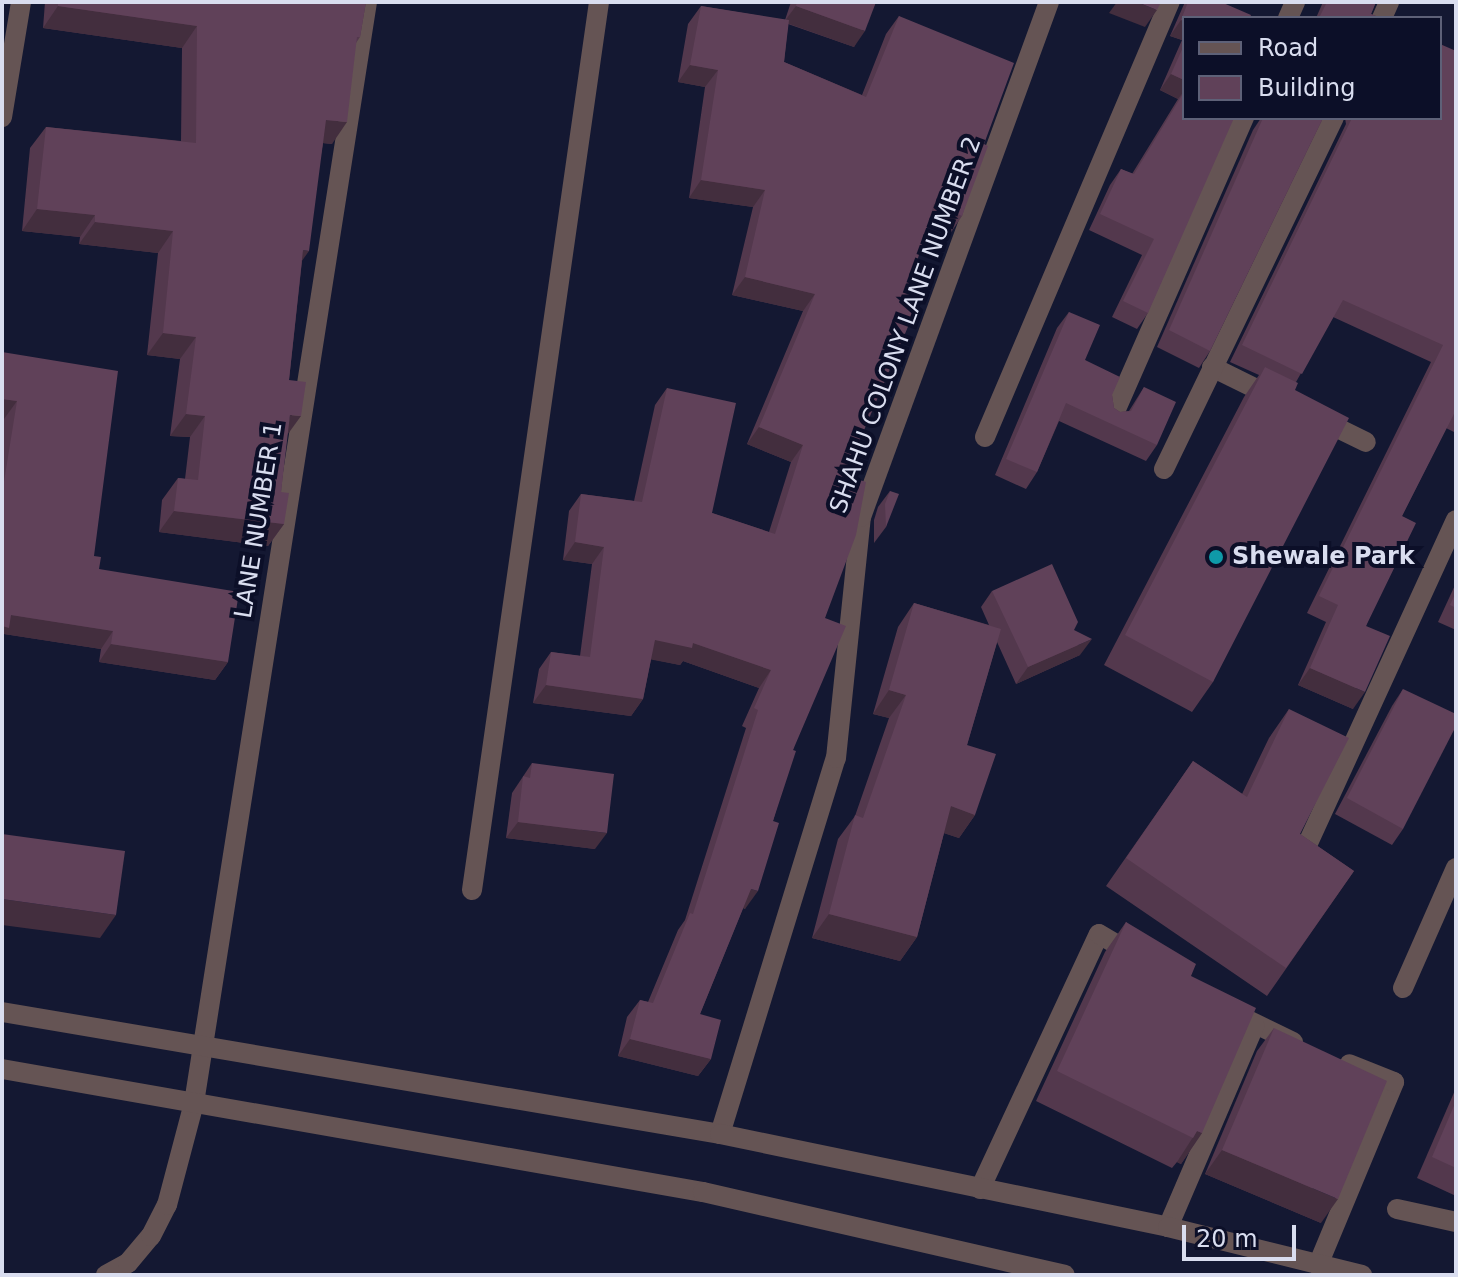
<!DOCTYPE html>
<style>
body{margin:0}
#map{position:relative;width:1458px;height:1277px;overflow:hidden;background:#141832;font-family:"DejaVu Sans",sans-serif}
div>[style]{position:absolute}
.service>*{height:20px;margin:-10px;padding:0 10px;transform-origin:10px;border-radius:10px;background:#655454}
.minor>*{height:20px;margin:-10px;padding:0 10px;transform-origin:10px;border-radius:10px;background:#655454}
.tertiary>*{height:20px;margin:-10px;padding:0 10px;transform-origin:10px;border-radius:10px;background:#655454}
.wall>*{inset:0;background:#53384d}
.shaded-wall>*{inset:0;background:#432e3e}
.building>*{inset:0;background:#604159}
.dots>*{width:22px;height:22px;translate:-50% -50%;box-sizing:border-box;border:4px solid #0c0f28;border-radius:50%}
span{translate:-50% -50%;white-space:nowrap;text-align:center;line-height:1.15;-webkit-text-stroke:8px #0c0f28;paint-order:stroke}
.street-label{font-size:24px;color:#d9ddef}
.poi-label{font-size:24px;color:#d9ddef;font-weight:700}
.left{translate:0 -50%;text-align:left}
.frame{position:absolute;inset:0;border:4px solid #d9ddef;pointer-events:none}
.legend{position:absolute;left:1182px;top:16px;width:260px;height:104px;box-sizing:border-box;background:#0c0f28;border:2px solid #5e6178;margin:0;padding:10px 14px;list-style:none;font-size:24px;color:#d9ddef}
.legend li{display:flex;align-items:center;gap:16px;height:40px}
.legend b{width:40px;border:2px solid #5e6178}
.scale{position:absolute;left:1182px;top:1225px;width:114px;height:36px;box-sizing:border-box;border:4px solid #d9ddef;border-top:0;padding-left:10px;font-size:24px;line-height:28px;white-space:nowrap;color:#d9ddef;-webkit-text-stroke:6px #0c0f28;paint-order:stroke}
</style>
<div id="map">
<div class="service">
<i style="left:1212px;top:367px;width:68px;rotate:26.2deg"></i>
<i style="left:1319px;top:419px;width:52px;rotate:26.1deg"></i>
</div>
<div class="minor">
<i style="left:1288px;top:18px;width:17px;rotate:-66deg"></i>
<i style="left:1382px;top:18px;width:17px;rotate:-66deg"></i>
<i style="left:2px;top:117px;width:117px;rotate:-80.6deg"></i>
<i style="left:1113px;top:416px;width:326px;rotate:-66.3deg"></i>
<i style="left:985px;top:437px;width:473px;rotate:-67deg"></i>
<i style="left:1164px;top:469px;width:390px;rotate:-64.2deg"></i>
<i style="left:1308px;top:843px;width:355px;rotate:-65.4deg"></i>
<i style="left:472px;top:890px;width:897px;rotate:-81.86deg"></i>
<i style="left:1403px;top:988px;width:131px;rotate:-66.2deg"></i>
<i style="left:1229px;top:1011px;width:71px;rotate:25.8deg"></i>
<i style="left:720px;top:1134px;width:393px;rotate:-72.9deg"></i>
<i style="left:836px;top:758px;width:242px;rotate:-84.1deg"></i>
<i style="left:861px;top:517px;width:548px;rotate:-69.95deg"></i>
<i style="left:980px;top:1189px;width:281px;rotate:-65deg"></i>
<i style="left:1099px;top:934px;width:43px;rotate:30.7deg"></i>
<i style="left:1397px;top:1209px;width:60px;rotate:12.4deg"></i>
<i style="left:1168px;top:1227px;width:219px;rotate:-66.8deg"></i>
<i style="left:1318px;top:1265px;width:198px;rotate:-67.4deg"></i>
<i style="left:1394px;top:1082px;width:48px;rotate:-158.2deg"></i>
<i style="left:106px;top:1275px;width:25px;rotate:-29deg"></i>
<i style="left:128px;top:1263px;width:35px;rotate:-50deg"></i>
<i style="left:151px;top:1236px;width:35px;rotate:-63deg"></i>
<i style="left:167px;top:1205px;width:106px;rotate:-75.2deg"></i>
<i style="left:194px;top:1103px;width:1115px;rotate:-81.07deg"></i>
</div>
<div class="tertiary">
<i style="left:2px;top:1012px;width:728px;rotate:9.64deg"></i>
<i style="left:720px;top:1134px;width:458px;rotate:11.7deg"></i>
<i style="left:1168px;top:1227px;width:200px;rotate:13.9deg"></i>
<i style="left:2px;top:1069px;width:712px;rotate:9.95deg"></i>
<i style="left:703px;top:1192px;width:371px;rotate:12.9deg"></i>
</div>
<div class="wall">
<i style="clip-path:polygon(45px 2px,366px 2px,360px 37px,356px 43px,332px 144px,323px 143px,302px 261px,289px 380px,287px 435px,281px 492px,284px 524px,268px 546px,159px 532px,162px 500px,178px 478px,185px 479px,190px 437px,170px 436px,180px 359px,147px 355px,158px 253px,79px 244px,80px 237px,22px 231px,30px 148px,46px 127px,181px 141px,182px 48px,43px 28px)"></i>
<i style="clip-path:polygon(791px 2px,876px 2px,854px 47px,788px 24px,784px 62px,862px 95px,886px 34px,899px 16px,984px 144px,962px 216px,950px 234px,928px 224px,845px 475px,825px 618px,793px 750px,773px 821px,745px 909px,743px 908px,700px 1014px,711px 1059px,698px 1076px,618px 1056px,627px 1017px,640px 1000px,648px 1002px,678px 930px,685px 920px,746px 728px,742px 726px,759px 688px,683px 661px,680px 665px,651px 659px,643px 699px,631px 716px,533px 703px,539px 669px,551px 652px,580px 656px,592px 564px,563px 560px,569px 511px,581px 494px,634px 501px,655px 405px,667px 388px,712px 513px,769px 532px,791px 462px,747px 444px,803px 311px,732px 295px,753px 207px,689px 198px,705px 87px,678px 82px,688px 24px,701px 6px,785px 20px)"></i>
<i style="clip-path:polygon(1185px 2px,1221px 2px,1184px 18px,1184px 118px,1148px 313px,1137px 329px,1112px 317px,1142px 255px,1089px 230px,1110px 185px,1121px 169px,1132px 174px,1178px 99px,1160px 90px,1182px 40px,1170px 36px)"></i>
<i style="clip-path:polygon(1323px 2px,1376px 2px,1371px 14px,1381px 18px,1316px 18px)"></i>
<i style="clip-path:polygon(1456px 51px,1456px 433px,1446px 428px,1402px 516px,1366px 626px,1353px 709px,1298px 685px,1326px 622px,1307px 613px,1431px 362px,1333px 317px,1296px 382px,1213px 682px,1192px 712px,1104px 665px,1244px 397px,1259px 375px,1230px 362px,1346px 124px,1345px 118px,1440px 118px)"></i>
<i style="clip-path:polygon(1261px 118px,1323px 118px,1210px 351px,1199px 368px,1157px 347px,1253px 130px)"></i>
<i style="clip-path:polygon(1069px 312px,1085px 360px,1112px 395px,1114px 408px,1120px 412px,1129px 411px,1144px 387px,1157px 445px,1146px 461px,1059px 421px,1037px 472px,1026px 489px,995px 475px,1057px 328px)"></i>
<i style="clip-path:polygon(2px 352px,99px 569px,228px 662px,215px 680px,99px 662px,101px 649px,4px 634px,2px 637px,2px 432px,4px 419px,2px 419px)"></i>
<i style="clip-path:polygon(890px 491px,886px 527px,874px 543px,874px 520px,878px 507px)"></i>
<i style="clip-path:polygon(1456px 583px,1456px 630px,1438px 622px)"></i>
<i style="clip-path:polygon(992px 591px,1074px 630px,1080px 655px,1016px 684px,997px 642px,967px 745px,975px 815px,959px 838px,944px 833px,917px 937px,900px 961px,812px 938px,838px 839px,855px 816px,889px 718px,873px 714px,898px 627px,914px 603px,989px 625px,981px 607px)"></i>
<i style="clip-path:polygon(1403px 689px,1403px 829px,1392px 845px,1335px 814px,1392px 706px)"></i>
<i style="clip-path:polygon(1289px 709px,1300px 834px,1354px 871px,1267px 996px,1106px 886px,1193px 761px,1242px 794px,1269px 738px)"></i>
<i style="clip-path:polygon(532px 763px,595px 849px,506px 838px,512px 793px)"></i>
<i style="clip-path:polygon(1126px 922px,1191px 976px,1202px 1133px,1181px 1164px,1177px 1162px,1172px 1168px,1036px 1101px,1105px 952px)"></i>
<i style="clip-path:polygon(1274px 1028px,1321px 1223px,1205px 1174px,1257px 1051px)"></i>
<i style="clip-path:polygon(1456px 1088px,1456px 1196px,1417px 1178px)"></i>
</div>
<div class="shaded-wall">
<i style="clip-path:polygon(1117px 2px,1137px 2px,1157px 10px,1145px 27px,1109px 13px)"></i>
<i style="clip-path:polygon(58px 6px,197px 26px,182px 48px,43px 28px)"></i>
<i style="clip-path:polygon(796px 6px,865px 31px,854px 47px,784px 22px)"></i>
<i style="clip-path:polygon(1181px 20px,1184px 21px,1184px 37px,1182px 40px,1170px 36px)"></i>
<i style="clip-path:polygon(690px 65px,718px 70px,705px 87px,678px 82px)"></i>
<i style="clip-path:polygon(1171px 74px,1184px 80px,1184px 91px,1178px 99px,1160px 90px)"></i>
<i style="clip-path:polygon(326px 120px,347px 122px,332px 144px,311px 142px)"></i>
<i style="clip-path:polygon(701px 180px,765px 190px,753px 207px,689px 198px)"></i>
<i style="clip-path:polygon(37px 209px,95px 215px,80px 237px,22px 231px)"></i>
<i style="clip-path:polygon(95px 222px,173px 231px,158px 253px,79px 244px)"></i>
<i style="clip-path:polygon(303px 250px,309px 251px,294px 272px)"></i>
<i style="clip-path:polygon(745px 277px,815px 294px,803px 311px,732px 295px)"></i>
<i style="clip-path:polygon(163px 333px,196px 337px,180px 359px,147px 355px)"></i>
<i style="clip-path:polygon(2px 399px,17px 401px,4px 419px,2px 419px)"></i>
<i style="clip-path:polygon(186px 414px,205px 416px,190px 437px,170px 436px)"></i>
<i style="clip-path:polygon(290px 415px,301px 416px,285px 438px)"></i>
<i style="clip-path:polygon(759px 427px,803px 445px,791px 462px,747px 444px)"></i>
<i style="clip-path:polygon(174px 511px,284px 524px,268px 546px,159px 532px)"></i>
<i style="clip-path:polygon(575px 542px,604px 547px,592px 564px,563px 560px)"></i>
<i style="clip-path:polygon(11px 615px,113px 631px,101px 649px,4px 634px,2px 637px,2px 626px)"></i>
<i style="clip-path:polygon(1092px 639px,1080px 655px,1016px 684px,1028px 667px)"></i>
<i style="clip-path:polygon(655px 640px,693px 643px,771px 670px,759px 688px,683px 661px,680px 665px,643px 658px)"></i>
<i style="clip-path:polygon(111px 644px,228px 662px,215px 680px,99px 662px)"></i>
<i style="clip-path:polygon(1310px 668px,1365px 692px,1353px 709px,1298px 685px)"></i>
<i style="clip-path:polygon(546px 685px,643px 699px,631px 716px,533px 703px)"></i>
<i style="clip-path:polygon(889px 690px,906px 695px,889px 718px,873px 714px)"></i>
<i style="clip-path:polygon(951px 806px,975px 815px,959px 838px,934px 830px)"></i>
<i style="clip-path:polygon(518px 822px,607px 833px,595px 849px,506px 838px)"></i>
<i style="clip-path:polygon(751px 889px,758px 891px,745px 909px,739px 906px)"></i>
<i style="clip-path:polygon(2px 899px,116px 915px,100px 938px,2px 925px)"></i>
<i style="clip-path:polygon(829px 914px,917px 937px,900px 961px,812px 938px)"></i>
<i style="clip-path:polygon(630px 1039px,711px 1059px,698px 1076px,618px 1056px)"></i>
<i style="clip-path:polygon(1197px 1131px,1202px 1133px,1181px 1164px,1177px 1162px)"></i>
<i style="clip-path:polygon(1222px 1150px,1338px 1199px,1321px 1223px,1205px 1174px)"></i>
</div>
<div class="building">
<i style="clip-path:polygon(58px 2px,366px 2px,360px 37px,357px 37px,347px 122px,326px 120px,309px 251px,303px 250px,289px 380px,306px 382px,301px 416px,290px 415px,281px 492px,289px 493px,284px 524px,174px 511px,178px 478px,198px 480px,205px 416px,186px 414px,196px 337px,163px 333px,173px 231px,95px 222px,95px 215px,37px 209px,46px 127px,196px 143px,197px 26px,58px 6px)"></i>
<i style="clip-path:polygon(797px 2px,876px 2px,865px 31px,796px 6px)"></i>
<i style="clip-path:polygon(1137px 2px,1161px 2px,1157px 10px)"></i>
<i style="clip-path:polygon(1188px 2px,1221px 2px,1251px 15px,1250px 18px,1184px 18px,1184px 21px,1181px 20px)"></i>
<i style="clip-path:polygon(1327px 2px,1376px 2px,1371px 14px,1381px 18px,1319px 18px)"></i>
<i style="clip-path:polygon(701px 6px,789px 20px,784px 62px,866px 97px,899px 16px,1014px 63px,984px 144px,988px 146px,962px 216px,934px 204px,913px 275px,927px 282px,845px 475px,866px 482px,856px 535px,825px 618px,846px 626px,793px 750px,796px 751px,773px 821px,779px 823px,758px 891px,751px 889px,700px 1014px,721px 1020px,711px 1059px,630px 1039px,640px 1000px,653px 1003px,690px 913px,693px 914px,758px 710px,754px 708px,771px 670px,693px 643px,692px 648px,655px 640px,643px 699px,546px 685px,551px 652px,590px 657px,604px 547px,575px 542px,581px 494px,642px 502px,667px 388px,736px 403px,712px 513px,775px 534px,803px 445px,759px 427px,815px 294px,745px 277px,765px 190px,701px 180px,718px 70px,690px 65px)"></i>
<i style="clip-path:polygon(1440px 44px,1456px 51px,1456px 410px,1402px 516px,1416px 523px,1366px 626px,1390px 636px,1365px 692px,1310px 668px,1338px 605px,1319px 596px,1443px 345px,1343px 300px,1302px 374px,1242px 345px,1352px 118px,1440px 118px)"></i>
<i style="clip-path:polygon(1184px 45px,1184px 80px,1171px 74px)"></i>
<i style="clip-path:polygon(1184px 92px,1184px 118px,1234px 118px,1148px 313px,1123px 301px,1154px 239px,1100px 214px,1121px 169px,1134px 174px)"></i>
<i style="clip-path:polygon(1263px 118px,1323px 118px,1210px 351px,1169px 330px)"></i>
<i style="clip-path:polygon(1069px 312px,1100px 325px,1085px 360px,1120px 377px,1112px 395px,1114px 408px,1120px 412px,1131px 411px,1144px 387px,1176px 402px,1157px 445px,1066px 403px,1037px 472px,1006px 459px)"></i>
<i style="clip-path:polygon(2px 352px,118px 371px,94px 556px,101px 557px,99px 569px,239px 592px,228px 662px,111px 644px,113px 631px,11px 615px,9px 628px,2px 626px,2px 494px,17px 401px,2px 399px)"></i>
<i style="clip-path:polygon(1265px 367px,1298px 383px,1295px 390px,1349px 418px,1213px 682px,1125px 635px)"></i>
<i style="clip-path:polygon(890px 491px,899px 494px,886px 527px,885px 504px)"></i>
<i style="clip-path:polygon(1052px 564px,1078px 622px,1074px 630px,1092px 639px,1028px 667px,992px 591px)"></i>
<i style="clip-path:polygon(1456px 592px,1456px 608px,1450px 605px)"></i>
<i style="clip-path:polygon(914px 603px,1001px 629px,967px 745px,996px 754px,975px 815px,951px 806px,917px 937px,829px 914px,855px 815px,863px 818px,906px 695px,889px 690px)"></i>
<i style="clip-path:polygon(1403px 689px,1456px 714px,1456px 726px,1403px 829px,1347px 798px)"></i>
<i style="clip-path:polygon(1289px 709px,1349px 738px,1300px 834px,1354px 871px,1286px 968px,1126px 858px,1193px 761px,1247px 797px)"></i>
<i style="clip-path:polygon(532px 763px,614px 774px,607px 833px,518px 822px,523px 776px,530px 778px)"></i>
<i style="clip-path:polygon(2px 834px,125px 851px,116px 915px,2px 899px)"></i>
<i style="clip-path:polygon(1126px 922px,1196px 964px,1191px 976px,1256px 1008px,1202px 1133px,1197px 1131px,1193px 1138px,1057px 1071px)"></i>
<i style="clip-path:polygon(1274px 1028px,1387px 1081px,1338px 1199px,1222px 1150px)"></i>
<i style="clip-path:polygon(1456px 1101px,1456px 1168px,1432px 1157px)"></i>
</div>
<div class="dots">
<i style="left:1216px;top:557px;background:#0f9aa8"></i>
</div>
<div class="street-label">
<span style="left:906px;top:325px;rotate:-70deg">SHAHU COLONY LANE NUMBER 2</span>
<span style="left:259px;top:520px;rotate:-81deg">LANE NUMBER 1</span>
</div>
<div class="poi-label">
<span class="left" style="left:1232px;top:557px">Shewale Park</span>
</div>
<div class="frame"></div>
<ul class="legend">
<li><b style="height:10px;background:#655454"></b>Road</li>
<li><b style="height:22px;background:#604159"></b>Building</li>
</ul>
<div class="scale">20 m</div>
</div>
